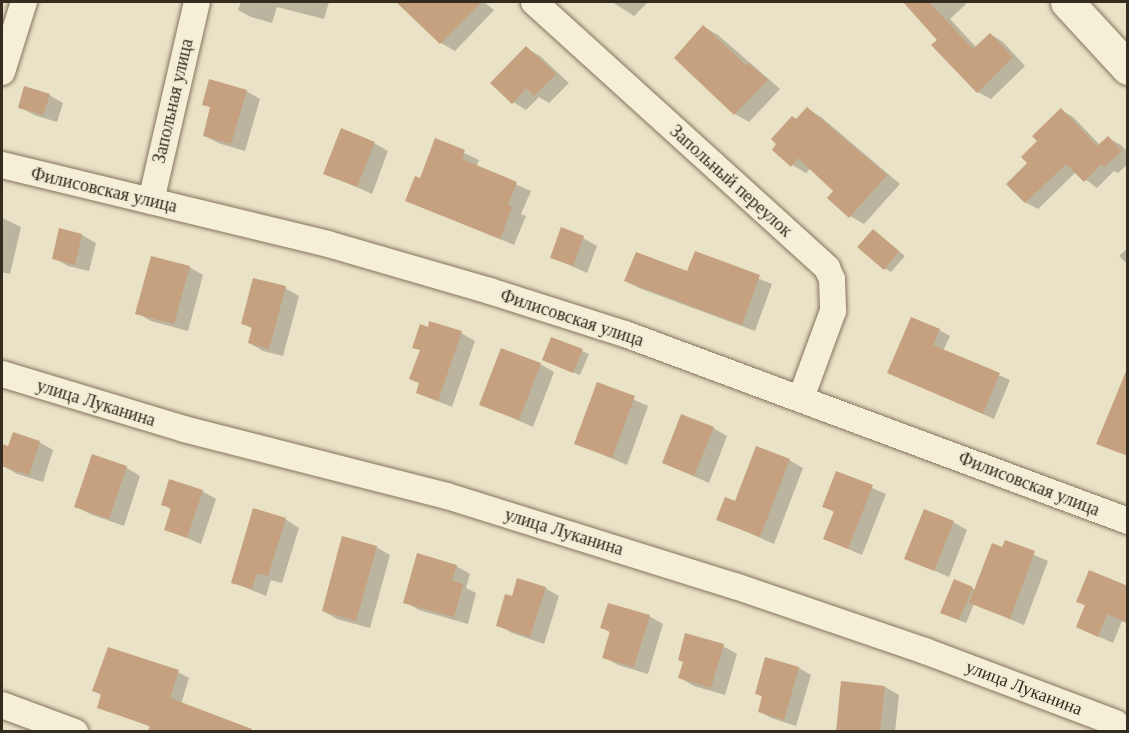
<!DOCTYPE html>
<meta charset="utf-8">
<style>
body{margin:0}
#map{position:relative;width:1129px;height:733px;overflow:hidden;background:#eae2c6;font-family:"Times New Roman",serif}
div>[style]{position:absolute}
.shadow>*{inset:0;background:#0003}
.building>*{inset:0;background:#c5a17f}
.roads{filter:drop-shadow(0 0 2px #84745d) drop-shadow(0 0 2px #84745d)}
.street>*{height:26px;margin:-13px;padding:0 13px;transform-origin:13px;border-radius:13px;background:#f6efd8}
.secondary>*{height:33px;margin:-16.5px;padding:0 16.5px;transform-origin:16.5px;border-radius:16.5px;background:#f6efd8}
span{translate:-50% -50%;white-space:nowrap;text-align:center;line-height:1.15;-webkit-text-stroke:4.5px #f2ecd5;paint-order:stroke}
.street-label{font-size:18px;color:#352c20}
.frame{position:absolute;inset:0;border:3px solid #352c20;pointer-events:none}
</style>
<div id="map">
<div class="shadow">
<i style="clip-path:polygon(241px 2px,329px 2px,324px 19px,277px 7px,272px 23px,251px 17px,238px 10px)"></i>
<i style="clip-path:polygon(398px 2px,484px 2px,494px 10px,455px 51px,441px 43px)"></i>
<i style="clip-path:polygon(612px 2px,648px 2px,634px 16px)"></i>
<i style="clip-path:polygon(905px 2px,964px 2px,966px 4px,950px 19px,976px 47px,990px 34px,1003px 42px,1025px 66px,991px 99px,978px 92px,939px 40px)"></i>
<i style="clip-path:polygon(704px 27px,718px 35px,780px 89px,749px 122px,735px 114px,676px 57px)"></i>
<i style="clip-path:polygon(526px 48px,540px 56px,569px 83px,549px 103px,539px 97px,526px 110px,513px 102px)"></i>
<i style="clip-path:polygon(246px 91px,260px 99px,245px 151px,218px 143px,204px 135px,212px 108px,204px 104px)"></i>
<i style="clip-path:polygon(49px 95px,63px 103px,57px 122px,34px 115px,20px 107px)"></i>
<i style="clip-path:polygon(807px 109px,821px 117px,900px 184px,864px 224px,850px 216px,836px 191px,811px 168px,806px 173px,792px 165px,779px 144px)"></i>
<i style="clip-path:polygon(1061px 110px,1073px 117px,1100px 145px,1108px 138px,1121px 145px,1128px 152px,1128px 164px,1118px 173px,1114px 171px,1097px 188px,1076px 172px,1038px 209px,1025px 202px,1029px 163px,1039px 141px)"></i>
<i style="clip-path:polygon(436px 140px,479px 160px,476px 167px,531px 191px,521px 214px,526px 216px,514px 245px,407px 201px,421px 180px)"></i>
<i style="clip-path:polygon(374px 143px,388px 151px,372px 194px,325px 173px)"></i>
<i style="clip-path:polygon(2px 218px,21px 227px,10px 274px,2px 272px)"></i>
<i style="clip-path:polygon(873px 231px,905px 256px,891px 272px,884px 268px)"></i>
<i style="clip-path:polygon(82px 235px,96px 243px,89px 271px,68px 266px,54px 258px)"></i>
<i style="clip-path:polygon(583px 238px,597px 246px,587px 273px,552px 257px)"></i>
<i style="clip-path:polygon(1128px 248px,1128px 265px,1119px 256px)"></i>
<i style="clip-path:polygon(696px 253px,772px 284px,755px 331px,639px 288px,626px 281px,688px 273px)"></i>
<i style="clip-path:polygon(189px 267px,203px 275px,188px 331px,151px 321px,137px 313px)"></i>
<i style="clip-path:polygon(285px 288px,299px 296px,283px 356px,263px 351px,249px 343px,253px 329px,243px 324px)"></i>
<i style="clip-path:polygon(939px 330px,950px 336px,943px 351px,1010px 380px,994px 419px,889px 372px)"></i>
<i style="clip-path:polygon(461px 333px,475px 341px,452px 407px,417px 393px,421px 384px,411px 379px,421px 351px,414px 347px)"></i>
<i style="clip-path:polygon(582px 351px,589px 354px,580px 375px,550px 363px)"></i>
<i style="clip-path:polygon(540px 364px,554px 372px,533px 427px,481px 404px)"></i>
<i style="clip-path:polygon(598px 384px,648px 406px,627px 465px,576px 443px)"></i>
<i style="clip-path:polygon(713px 428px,727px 436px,709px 483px,664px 463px)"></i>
<i style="clip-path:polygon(39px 442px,53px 450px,43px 482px,17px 474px,3px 466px)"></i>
<i style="clip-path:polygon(93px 456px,127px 468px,140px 476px,124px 526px,90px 514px,76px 506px)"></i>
<i style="clip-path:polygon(789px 460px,803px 468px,774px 544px,718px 519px)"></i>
<i style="clip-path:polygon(837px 473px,886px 494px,862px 555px,825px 539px,835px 513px,824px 506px)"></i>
<i style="clip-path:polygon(202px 491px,216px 499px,201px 544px,166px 529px,172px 510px,162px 504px)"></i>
<i style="clip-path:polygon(285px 519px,299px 528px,282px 583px,271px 580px,266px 596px,232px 582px)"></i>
<i style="clip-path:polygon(953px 522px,967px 530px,949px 577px,906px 558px)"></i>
<i style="clip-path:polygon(1005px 542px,1048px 561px,1024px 625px,974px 604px,966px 623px,949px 616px,955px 581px,976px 590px)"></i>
<i style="clip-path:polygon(376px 547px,390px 555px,370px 628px,337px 619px,323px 611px)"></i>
<i style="clip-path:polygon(456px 566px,470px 574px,466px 588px,476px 593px,468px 624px,419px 610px,405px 602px)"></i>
<i style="clip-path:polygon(545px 588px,559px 596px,544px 644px,512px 633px,498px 625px,513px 598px)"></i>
<i style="clip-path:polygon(1128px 588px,1128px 624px,1122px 621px,1113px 643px,1077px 627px,1086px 606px,1078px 601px)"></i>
<i style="clip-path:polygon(649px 616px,663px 624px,648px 674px,618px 665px,604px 657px,611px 633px,602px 628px)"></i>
<i style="clip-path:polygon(723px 646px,737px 654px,725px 695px,694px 686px,680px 678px,684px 663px)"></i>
<i style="clip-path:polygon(766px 659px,799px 668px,811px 675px,796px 726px,771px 718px,759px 711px,764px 698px,756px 693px)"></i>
<i style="clip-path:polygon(178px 672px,189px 678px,181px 704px,151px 727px,99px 707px,103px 696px,94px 691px)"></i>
<i style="clip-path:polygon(885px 687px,899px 695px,895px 732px,838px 732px)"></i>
</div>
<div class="building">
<i style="clip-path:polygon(396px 2px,482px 2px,440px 44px)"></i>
<i style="clip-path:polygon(903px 2px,929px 2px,973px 49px,990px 33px,1013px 57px,977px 93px,931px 45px,937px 40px)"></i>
<i style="clip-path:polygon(703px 25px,746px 65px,748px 63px,768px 80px,734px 115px,674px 58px)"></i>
<i style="clip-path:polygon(526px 46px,556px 74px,534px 96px,526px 88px,512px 104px,490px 83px)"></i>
<i style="clip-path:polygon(209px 79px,247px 90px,231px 144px,203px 136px,210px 107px,202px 105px)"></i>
<i style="clip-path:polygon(24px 86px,50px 94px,43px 115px,18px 108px)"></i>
<i style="clip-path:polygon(807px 107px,887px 175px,849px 218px,827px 198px,833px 191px,798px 158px,791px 167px,772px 150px,776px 144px,771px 139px,792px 116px,796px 119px)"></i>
<i style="clip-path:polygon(1061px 108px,1097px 146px,1108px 136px,1122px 151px,1104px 167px,1101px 164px,1084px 182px,1066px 164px,1025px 203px,1006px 184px,1027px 163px,1021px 157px,1037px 141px,1032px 136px)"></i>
<i style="clip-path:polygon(341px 128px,375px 142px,357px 187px,323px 174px)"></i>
<i style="clip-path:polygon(435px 138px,465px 150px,462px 159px,517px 182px,508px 205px,512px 207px,500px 239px,405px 201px,415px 176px,420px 178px)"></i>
<i style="clip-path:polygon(561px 227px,584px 236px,573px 266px,550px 258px)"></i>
<i style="clip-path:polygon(59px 228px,82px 234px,75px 265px,52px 259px)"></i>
<i style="clip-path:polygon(873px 229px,899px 251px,884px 270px,857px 247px)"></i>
<i style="clip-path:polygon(695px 251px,760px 275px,742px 325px,624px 281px,636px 252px,687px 271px)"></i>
<i style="clip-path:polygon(151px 256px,190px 266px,174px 324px,135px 314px)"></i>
<i style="clip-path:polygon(253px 278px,286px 286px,269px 349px,248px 343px,252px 327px,241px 324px)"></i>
<i style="clip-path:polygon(911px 317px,940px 329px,933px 345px,1000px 373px,983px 414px,887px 373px)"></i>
<i style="clip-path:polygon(429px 321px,462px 331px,438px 401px,416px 393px,419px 383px,409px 379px,420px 350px,412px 348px,420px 324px,428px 327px)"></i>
<i style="clip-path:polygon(551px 337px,583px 349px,573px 373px,542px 360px)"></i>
<i style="clip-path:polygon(501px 348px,541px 363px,519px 420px,479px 405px)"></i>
<i style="clip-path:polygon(1127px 369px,1128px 369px,1128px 456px,1096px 444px)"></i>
<i style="clip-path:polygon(597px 382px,635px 396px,612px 458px,574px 444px)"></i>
<i style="clip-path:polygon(681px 414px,714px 427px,694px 476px,662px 463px)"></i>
<i style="clip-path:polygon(13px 432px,40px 441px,29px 475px,2px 466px,2px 444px,8px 446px)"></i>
<i style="clip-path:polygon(756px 446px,790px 459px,760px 537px,716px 520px,725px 497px,735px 501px)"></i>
<i style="clip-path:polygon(92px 454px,127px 466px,109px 519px,74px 507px)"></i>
<i style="clip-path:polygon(836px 471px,873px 485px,848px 549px,823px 539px,834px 511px,822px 507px)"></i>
<i style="clip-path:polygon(169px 479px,203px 490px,187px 538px,164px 530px,171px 508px,161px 505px)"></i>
<i style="clip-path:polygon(253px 508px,286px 518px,268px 576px,257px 573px,252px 589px,231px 583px)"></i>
<i style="clip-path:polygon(924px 509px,954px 521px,934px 571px,904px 559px)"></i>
<i style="clip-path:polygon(342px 536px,377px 546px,356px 621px,322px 611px)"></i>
<i style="clip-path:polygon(1005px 540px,1035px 551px,1010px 619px,969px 603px,992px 543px,1002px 547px)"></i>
<i style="clip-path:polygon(417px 553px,457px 565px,452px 581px,463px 584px,454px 617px,403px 603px)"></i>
<i style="clip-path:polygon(1089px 570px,1128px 586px,1128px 623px,1107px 614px,1098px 637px,1076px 627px,1085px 605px,1076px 602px)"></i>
<i style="clip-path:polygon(517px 578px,546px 587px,530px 637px,496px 626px,505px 594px,512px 596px)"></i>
<i style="clip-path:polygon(954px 579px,973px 587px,959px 620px,940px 613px)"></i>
<i style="clip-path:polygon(608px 603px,650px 615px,634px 667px,602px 658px,610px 631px,600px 628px)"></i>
<i style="clip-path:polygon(685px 633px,724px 644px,711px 688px,678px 678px,683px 662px,678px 660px)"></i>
<i style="clip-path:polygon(108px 647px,179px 670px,170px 698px,252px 729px,252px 732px,147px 732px,150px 726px,97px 708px,101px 694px,92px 691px)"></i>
<i style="clip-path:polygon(765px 657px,799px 667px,784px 720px,758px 712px,762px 696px,755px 694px)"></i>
<i style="clip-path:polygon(841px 681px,885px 686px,880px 732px,836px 732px)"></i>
</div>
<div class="roads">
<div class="street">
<i style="left:534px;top:2px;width:396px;rotate:42.2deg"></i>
<i style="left:827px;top:268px;width:12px;rotate:66deg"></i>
<i style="left:832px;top:279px;width:32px;rotate:88deg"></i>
<i style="left:833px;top:311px;width:93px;rotate:110.2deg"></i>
<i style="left:2px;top:72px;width:73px;rotate:-72.6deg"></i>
<i style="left:2px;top:165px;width:335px;rotate:13.6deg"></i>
<i style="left:328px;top:244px;width:169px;rotate:16.2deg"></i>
<i style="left:490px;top:291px;width:142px;rotate:17.7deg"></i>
<i style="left:625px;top:334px;width:537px;rotate:20.39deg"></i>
<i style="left:151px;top:201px;width:204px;rotate:-77deg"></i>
<i style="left:2px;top:374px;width:190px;rotate:16.8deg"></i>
<i style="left:184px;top:429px;width:271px;rotate:14.3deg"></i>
<i style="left:447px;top:496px;width:302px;rotate:17.4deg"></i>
<i style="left:735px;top:586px;width:201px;rotate:18.9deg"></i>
<i style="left:925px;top:651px;width:204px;rotate:20.7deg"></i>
<i style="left:2px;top:705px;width:78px;rotate:20.3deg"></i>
</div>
<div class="secondary">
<i style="left:1067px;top:2px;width:90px;rotate:47.3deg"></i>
</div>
</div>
<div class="street-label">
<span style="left:173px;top:101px;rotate:-77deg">Запольная улица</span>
<span style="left:731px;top:181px;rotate:42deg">Запольный переулок</span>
<span style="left:104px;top:190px;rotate:13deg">Филисовская улица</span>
<span style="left:572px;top:318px;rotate:18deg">Филисовская улица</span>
<span style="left:96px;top:403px;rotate:17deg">улица Луканина</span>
<span style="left:1029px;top:484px;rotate:21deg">Филисовская улица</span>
<span style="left:564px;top:532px;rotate:17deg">улица Луканина</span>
<span style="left:1024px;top:688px;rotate:21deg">улица Луканина</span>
</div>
<div class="frame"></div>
</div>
